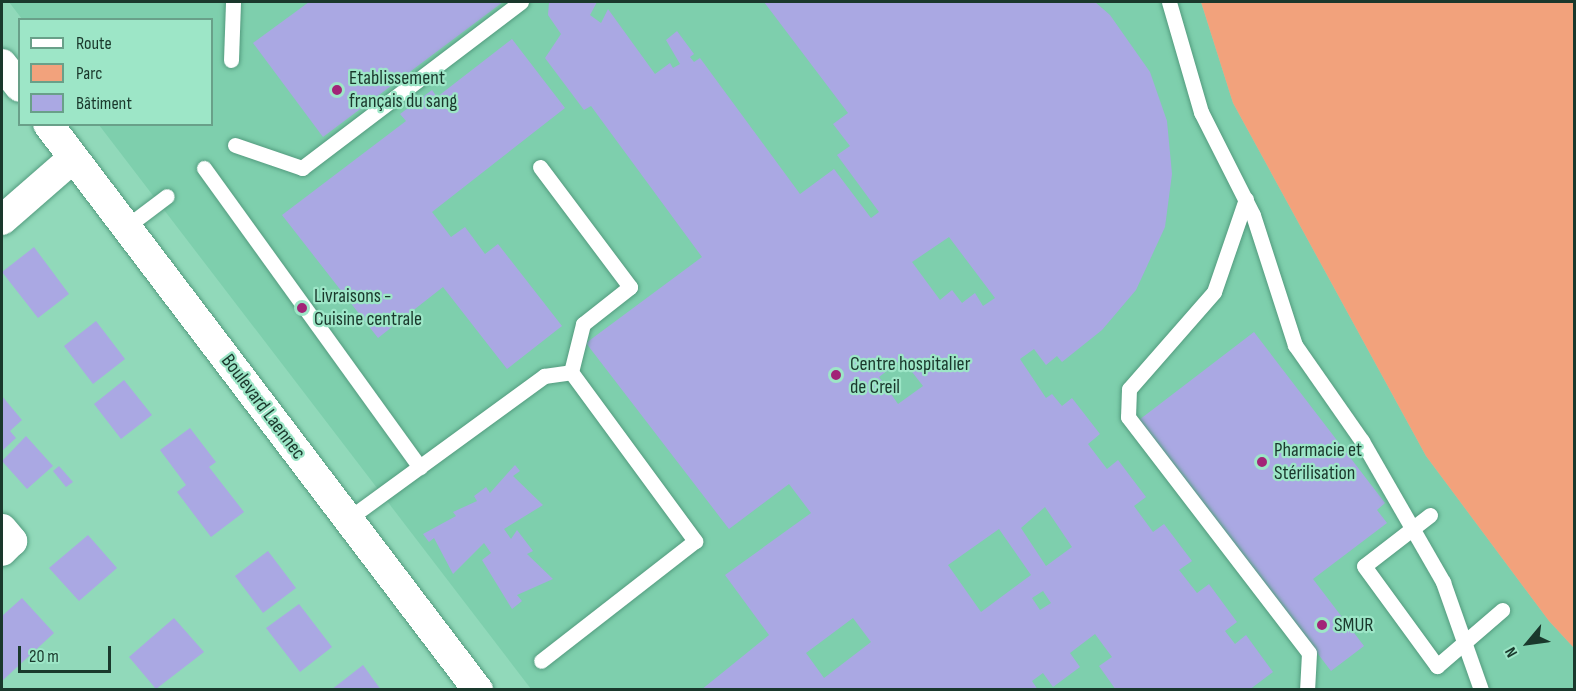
<!DOCTYPE html>
<meta charset="utf-8">
<style>
body{margin:0}
#map{position:relative;width:1576px;height:691px;overflow:hidden;background:#91d9ba;font-family:"Sofia Sans Condensed",sans-serif}
div>[style]{position:absolute}
.built>*{inset:0;background:#7ecfad}
.green>*{inset:0;background:#f2a27c}
.building>*{inset:0;background:#aaa8e3}
.roads{filter:drop-shadow(0 0 2px #539b7e) drop-shadow(0 0 2px #539b7e)}
.lane>*{height:15px;margin:-7.5px;padding:0 7.5px;transform-origin:7.5px;border-radius:7.5px;background:#fff}
.street>*{height:30px;margin:-15px;padding:0 15px;transform-origin:15px;border-radius:15px;background:#fff}
.dots>*{width:16px;height:16px;translate:-50% -50%;box-sizing:border-box;border:3px solid #9de6c7;border-radius:50%}
span{translate:-50% -50%;white-space:nowrap;text-align:center;line-height:1.15;-webkit-text-stroke:4.5px #9de6c7;paint-order:stroke}
.poi-label{font-size:20px;color:#1a382c}
.left{translate:0 -50%;text-align:left}
.street-label{font-size:20px;color:#1a382c}
.frame{position:absolute;inset:0;border:3px solid #1a382c;pointer-events:none}
.legend{position:absolute;left:18px;top:18px;width:195px;height:108px;box-sizing:border-box;background:#9de6c7;border:2px solid #69a089;margin:0;padding:8px 10px;list-style:none;font-size:18px;color:#1a382c}
.legend li{display:flex;align-items:center;gap:12px;height:30px}
.legend b{width:30px;border:2px solid #69a089}
.north{position:absolute;left:1498px;top:613px;width:60px;height:60px;-webkit-text-stroke:4px #9de6c7;paint-order:stroke;rotate:241deg;font-size:16px;font-weight:700;line-height:24px;text-align:center;color:#1a382c}
.north::after{content:'';display:block;margin:auto;width:21px;height:27px;background:#1a382c;clip-path:polygon(50% 0,100% 100%,50% 72%,0 100%)}
.scale{position:absolute;left:18px;top:646px;width:93px;height:27px;box-sizing:border-box;border:3px solid #1a382c;border-top:0;padding-left:8px;font-size:18px;line-height:21px;white-space:nowrap;color:#1a382c;-webkit-text-stroke:4px #9de6c7;paint-order:stroke}
</style>
<div id="map">
<div class="built">
<i style="clip-path:polygon(9px 2px,1201px 2px,1233px 103px,1426px 456px,1549px 621px,1574px 648px,1574px 689px,531px 689px,99px 125px,212px 124px,212px 20px,22px 19px)"></i>
</div>
<div class="green">
<i style="clip-path:polygon(1201px 2px,1574px 2px,1574px 648px,1549px 621px,1426px 456px,1233px 103px)"></i>
</div>
<div class="building">
<i style="clip-path:polygon(309px 2px,503px 2px,323px 137px,253px 43px)"></i>
<i style="clip-path:polygon(evenodd,549px 2px,597px 2px,590px 15px,601px 23px,608px 9px,655px 74px,670px 63px,673px 68px,680px 64px,666px 40px,677px 31px,694px 54px,690px 57px,694px 62px,700px 58px,800px 194px,834px 169px,871px 218px,879px 212px,837px 155px,850px 146px,833px 124px,848px 113px,764px 2px,1095px 2px,1110px 15px,1150px 72px,1167px 121px,1172px 174px,1165px 227px,1136px 290px,1102px 330px,1062px 362px,1057px 356px,1046px 365px,1034px 349px,1020px 359px,1046px 398px,1052px 394px,1062px 406px,1072px 398px,1100px 434px,1088px 444px,1107px 469px,1118px 460px,1146px 497px,1134px 506px,1153px 532px,1164px 524px,1192px 561px,1179px 570px,1197px 593px,1209px 584px,1237px 622px,1225px 631px,1235px 644px,1246px 635px,1273px 672px,1249px 690px,1116px 690px,1099px 666px,1112px 657px,1095px 634px,1070px 653px,1080px 667px,1053px 687px,1043px 673px,1032px 681px,1038px 690px,701px 690px,769px 635px,725px 575px,811px 513px,789px 484px,729px 529px,586px 343px,702px 257px,591px 106px,584px 110px,545px 58px,561px 34px,548px 15px,549px 2px,949px 237px,995px 298px,983px 306px,975px 293px,962px 303px,952px 290px,940px 300px,912px 262px,949px 237px,549px 2px,902px 359px,923px 386px,898px 404px,879px 377px,902px 359px,549px 2px,1045px 507px,1072px 547px,1046px 566px,1021px 528px,1045px 507px,549px 2px,999px 529px,1031px 575px,981px 612px,948px 565px,999px 529px,549px 2px,1043px 591px,1051px 603px,1040px 610px,1032px 598px,1043px 591px,549px 2px,853px 618px,871px 642px,824px 678px,806px 653px,853px 618px)"></i>
<i style="clip-path:polygon(512px 39px,565px 108px,432px 212px,451px 237px,465px 227px,485px 254px,498px 244px,562px 326px,507px 369px,443px 287px,378px 338px,282px 215px,406px 121px,400px 114px,432px 90px,437px 97px)"></i>
<i style="clip-path:polygon(34px 247px,69px 294px,38px 318px,2px 272px)"></i>
<i style="clip-path:polygon(96px 321px,125px 359px,93px 384px,64px 346px)"></i>
<i style="clip-path:polygon(1254px 332px,1385px 503px,1377px 510px,1387px 523px,1313px 579px,1364px 646px,1331px 671px,1139px 420px)"></i>
<i style="clip-path:polygon(124px 380px,152px 415px,121px 439px,94px 404px)"></i>
<i style="clip-path:polygon(2px 396px,22px 420px,10px 431px,16px 438px,2px 451px)"></i>
<i style="clip-path:polygon(190px 428px,216px 462px,209px 467px,244px 512px,211px 537px,177px 492px,186px 485px,160px 450px)"></i>
<i style="clip-path:polygon(26px 436px,53px 466px,27px 489px,2px 461px)"></i>
<i style="clip-path:polygon(515px 465px,520px 471px,513px 476px,543px 505px,504px 529px,511px 539px,517px 530px,533px 551px,527px 554px,553px 579px,517px 595px,522px 601px,512px 609px,482px 560px,491px 553px,484px 543px,453px 574px,434px 538px,429px 542px,423px 534px,456px 516px,453px 512px,477px 501px,474px 496px,486px 487px,490px 493px)"></i>
<i style="clip-path:polygon(59px 466px,73px 482px,66px 487px,53px 471px)"></i>
<i style="clip-path:polygon(88px 535px,117px 568px,79px 601px,49px 568px)"></i>
<i style="clip-path:polygon(268px 551px,296px 588px,263px 613px,235px 576px)"></i>
<i style="clip-path:polygon(22px 598px,54px 633px,2px 681px,2px 616px)"></i>
<i style="clip-path:polygon(299px 604px,332px 647px,300px 672px,266px 628px)"></i>
<i style="clip-path:polygon(174px 618px,204px 652px,156px 689px,129px 657px)"></i>
<i style="clip-path:polygon(363px 665px,381px 690px,331px 690px)"></i>
</div>
<div class="roads">
<div class="lane">
<i style="left:1169px;top:2px;width:115px;rotate:73.8deg"></i>
<i style="left:1201px;top:112px;width:115px;rotate:63.2deg"></i>
<i style="left:1253px;top:215px;width:137px;rotate:72.1deg"></i>
<i style="left:1295px;top:345px;width:117px;rotate:55.1deg"></i>
<i style="left:1362px;top:441px;width:163px;rotate:60.1deg"></i>
<i style="left:1443px;top:582px;width:114px;rotate:70.6deg"></i>
<i style="left:231px;top:60px;width:58px;rotate:-88deg"></i>
<i style="left:235px;top:145px;width:71px;rotate:18.9deg"></i>
<i style="left:302px;top:168px;width:275px;rotate:-37.2deg"></i>
<i style="left:540px;top:167px;width:150px;rotate:53.1deg"></i>
<i style="left:630px;top:287px;width:60px;rotate:141.8deg"></i>
<i style="left:583px;top:324px;width:49px;rotate:104deg"></i>
<i style="left:204px;top:168px;width:369px;rotate:54.2deg"></i>
<i style="left:1246px;top:199px;width:98px;rotate:109deg"></i>
<i style="left:1214px;top:292px;width:129px;rotate:131.2deg"></i>
<i style="left:1129px;top:389px;width:28px;rotate:92deg"></i>
<i style="left:1128px;top:417px;width:297px;rotate:52.5deg"></i>
<i style="left:1309px;top:653px;width:37px;rotate:93deg"></i>
<i style="left:126px;top:227px;width:51px;rotate:-37.1deg"></i>
<i style="left:1430px;top:515px;width:83px;rotate:142.3deg"></i>
<i style="left:1364px;top:566px;width:124px;rotate:53.9deg"></i>
<i style="left:1437px;top:666px;width:86px;rotate:-40.7deg"></i>
<i style="left:348px;top:519px;width:243px;rotate:-36.1deg"></i>
<i style="left:544px;top:376px;width:27px;rotate:-8deg"></i>
<i style="left:571px;top:372px;width:210px;rotate:53.7deg"></i>
<i style="left:695px;top:541px;width:195px;rotate:142.1deg"></i>
</div>
<div class="street">
<i style="left:2px;top:64px;width:29px;rotate:52deg"></i>
<i style="left:48px;top:124px;width:711px;rotate:52.78deg"></i>
<i style="left:2px;top:220px;width:94px;rotate:-41.1deg"></i>
<i style="left:2px;top:529px;width:16px;rotate:50deg"></i>
<i style="left:12px;top:541px;width:14px;rotate:135deg"></i>
</div>
</div>
<div class="dots">
<i style="left:337px;top:90px;background:#a22477"></i>
<i style="left:302px;top:308px;background:#a22477"></i>
<i style="left:836px;top:375px;background:#a22477"></i>
<i style="left:1262px;top:462px;background:#a22477"></i>
<i style="left:1322px;top:625px;background:#a22477"></i>
</div>
<div class="poi-label">
<span class="left" style="left:349px;top:90px">Etablissement<br>français du sang</span>
<span class="left" style="left:314px;top:308px">Livraisons -<br>Cuisine centrale</span>
<span class="left" style="left:850px;top:376px">Centre hospitalier<br>de Creil</span>
<span class="left" style="left:1274px;top:462px">Pharmacie et<br>Stérilisation</span>
<span class="left" style="left:1334px;top:625px">SMUR</span>
</div>
<div class="street-label">
<span style="left:263px;top:407px;rotate:53deg">Boulevard Laennec</span>
</div>
<div class="frame"></div>
<ul class="legend">
<li><b style="height:8px;background:#fff"></b>Route</li>
<li><b style="height:16px;background:#f2a27c"></b>Parc</li>
<li><b style="height:16px;background:#aaa8e3"></b>Bâtiment</li>
</ul>
<div class="north">N</div>
<div class="scale">20 m</div>
</div>
